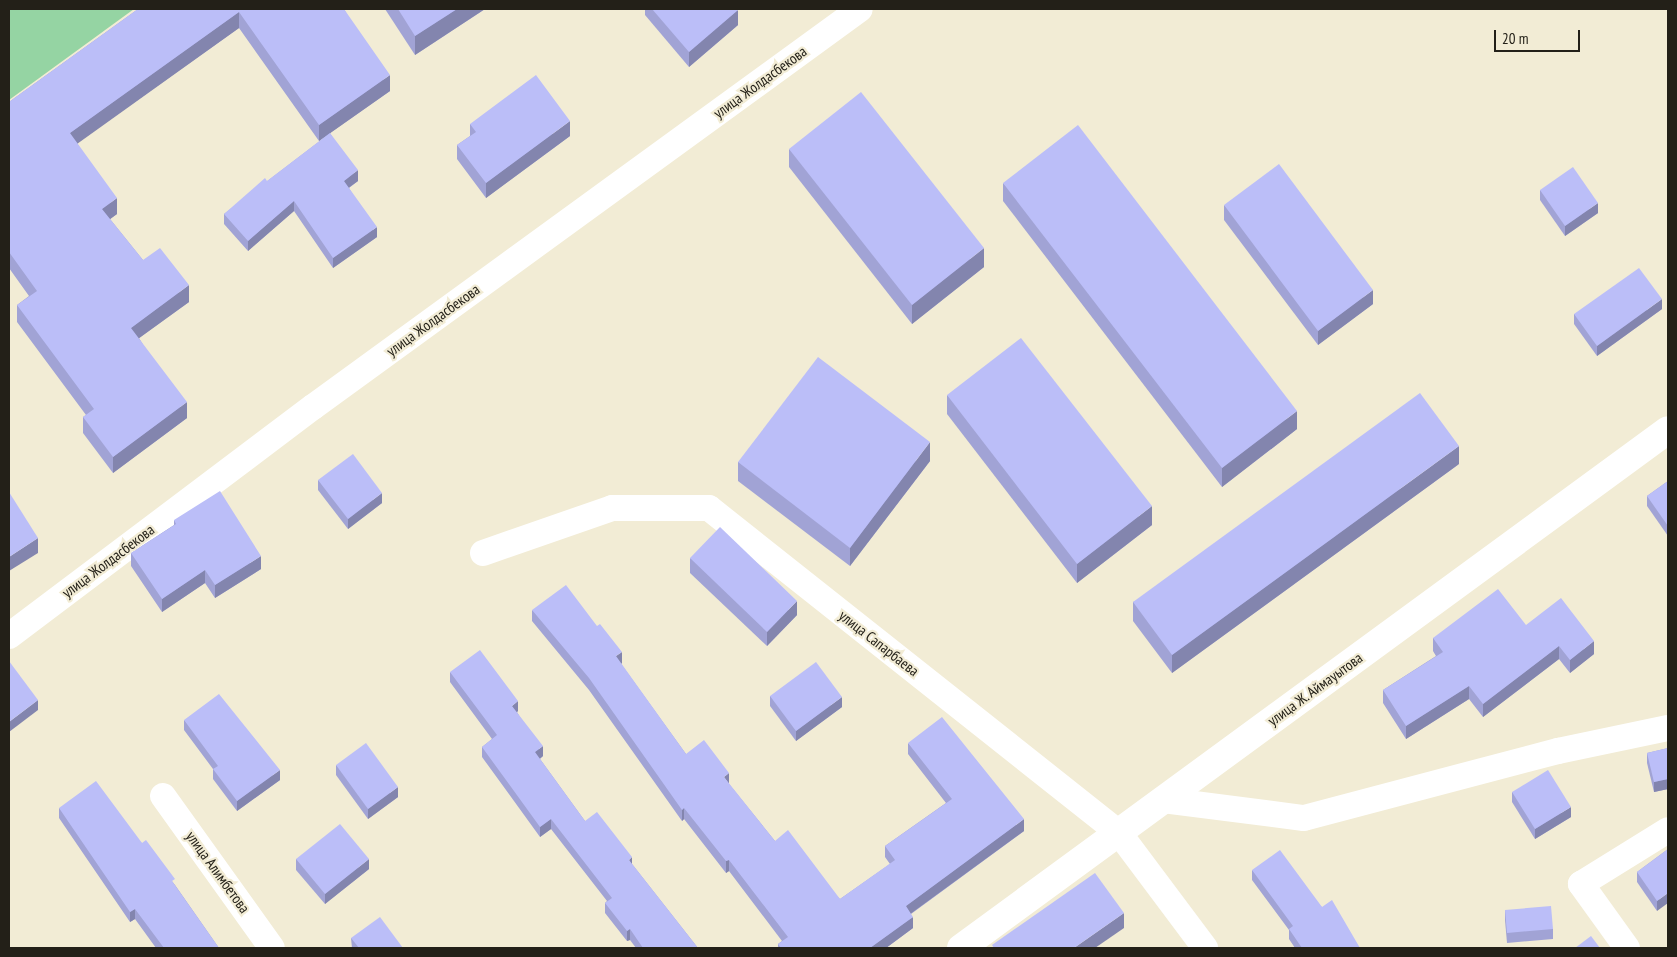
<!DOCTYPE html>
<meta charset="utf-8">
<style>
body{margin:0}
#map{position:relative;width:1677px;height:957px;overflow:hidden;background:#f2ecd5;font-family:"PT Sans Narrow",sans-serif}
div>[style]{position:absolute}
.green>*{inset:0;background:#95d4a3}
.minor>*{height:26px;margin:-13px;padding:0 13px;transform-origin:13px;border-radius:13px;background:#fff}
.tertiary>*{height:28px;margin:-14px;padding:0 14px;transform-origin:14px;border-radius:14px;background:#fff}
.wall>*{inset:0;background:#a1a3d5}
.shaded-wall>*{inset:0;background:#8385ae}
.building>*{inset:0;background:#bbbef8}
span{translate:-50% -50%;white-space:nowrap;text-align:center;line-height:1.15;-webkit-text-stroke:4.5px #f2ecd5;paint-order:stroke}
.street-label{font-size:15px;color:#232018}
.frame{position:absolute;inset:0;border:10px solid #232018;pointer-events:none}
.scale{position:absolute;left:1494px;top:30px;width:86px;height:22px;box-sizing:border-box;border:2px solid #232018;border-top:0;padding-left:6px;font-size:15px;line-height:18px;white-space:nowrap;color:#232018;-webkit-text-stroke:4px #f2ecd5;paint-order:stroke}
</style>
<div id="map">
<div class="green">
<i style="clip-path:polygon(9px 9px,134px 9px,9px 100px)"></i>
</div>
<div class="minor">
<i style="left:483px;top:553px;width:137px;rotate:-19.2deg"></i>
<i style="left:612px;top:508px;width:97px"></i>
<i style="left:709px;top:508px;width:523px;rotate:38.4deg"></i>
<i style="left:1119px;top:833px;width:144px;rotate:53.2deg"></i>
<i style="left:9px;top:636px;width:381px;rotate:-37deg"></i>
<i style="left:313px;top:407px;width:676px;rotate:-36.04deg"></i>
<i style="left:163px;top:796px;width:187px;rotate:54.4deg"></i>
<i style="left:1163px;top:800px;width:142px;rotate:7.3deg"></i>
<i style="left:1304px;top:818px;width:263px;rotate:-14.8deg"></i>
<i style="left:1558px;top:751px;width:112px;rotate:-11.8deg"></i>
<i style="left:1627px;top:948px;width:79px;rotate:-125.7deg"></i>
<i style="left:1581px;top:884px;width:102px;rotate:-31.8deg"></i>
</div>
<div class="tertiary">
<i style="left:961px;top:948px;width:876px;rotate:-36.23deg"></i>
</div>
<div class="wall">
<i style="clip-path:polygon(138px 9px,344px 9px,390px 91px,330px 133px,358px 181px,349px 188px,377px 237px,333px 268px,294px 211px,248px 251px,224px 224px,224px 214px,329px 134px,319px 141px,239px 28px,77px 143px,117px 214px,110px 219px,143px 260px,189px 302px,139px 338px,187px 418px,113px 473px,83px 433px,83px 417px,86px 415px,17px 322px,17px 305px,29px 296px,9px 268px,9px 102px)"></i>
<i style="clip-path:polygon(385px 9px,485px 9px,415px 55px)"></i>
<i style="clip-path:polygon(645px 9px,737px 9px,738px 25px,689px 67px,645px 15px)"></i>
<i style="clip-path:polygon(470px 124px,570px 136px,486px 198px,457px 159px,457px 145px,470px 136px)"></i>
<i style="clip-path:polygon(789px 149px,984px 267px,912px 324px,789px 167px)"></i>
<i style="clip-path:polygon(1003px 183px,1297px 429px,1222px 487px,1003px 201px)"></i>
<i style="clip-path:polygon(1540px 190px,1598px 213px,1565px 236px,1540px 200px)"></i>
<i style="clip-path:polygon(1224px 205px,1373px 304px,1318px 345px,1224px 220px)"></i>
<i style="clip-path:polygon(1662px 309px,1597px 356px,1574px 324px,1574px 314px)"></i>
<i style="clip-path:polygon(947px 395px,1152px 525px,1077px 583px,947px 414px)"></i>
<i style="clip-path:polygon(930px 461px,850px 566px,738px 481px,738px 462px)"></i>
<i style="clip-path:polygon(1459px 464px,1172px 673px,1133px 621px,1133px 602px)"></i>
<i style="clip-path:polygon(318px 480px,382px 503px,348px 529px,318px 490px)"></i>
<i style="clip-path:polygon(1668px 481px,1668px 536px,1647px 506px,1647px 496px)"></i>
<i style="clip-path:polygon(174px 520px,261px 569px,215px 598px,205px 583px,162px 612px,131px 566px,131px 553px,174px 525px)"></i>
<i style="clip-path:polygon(690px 558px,797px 615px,767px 646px,690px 573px)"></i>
<i style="clip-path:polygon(532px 610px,622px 663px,621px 664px,686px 754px,729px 784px,775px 841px,840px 899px,890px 864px,885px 857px,885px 846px,946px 803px,908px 754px,908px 743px,1024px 831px,911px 914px,913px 928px,886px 948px,778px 948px,778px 944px,782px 941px,729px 871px,726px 873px,684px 819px,682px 821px,589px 690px,532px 621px)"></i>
<i style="clip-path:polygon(1526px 625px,1594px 654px,1570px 673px,1559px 659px,1483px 717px,1469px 699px,1406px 739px,1383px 703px,1383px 690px,1436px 656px,1433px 651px,1433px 638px)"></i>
<i style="clip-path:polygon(450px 672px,518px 711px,517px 712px,543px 756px,540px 759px,585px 821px,632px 864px,698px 948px,636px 948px,630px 940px,627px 941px,605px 913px,605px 903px,607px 901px,551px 829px,540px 837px,482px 757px,482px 747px,492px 739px,450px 682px)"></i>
<i style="clip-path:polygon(770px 696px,842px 707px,796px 741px,770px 706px)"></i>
<i style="clip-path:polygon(184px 720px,280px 780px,237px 811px,213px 779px,213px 769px,184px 730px)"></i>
<i style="clip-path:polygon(1668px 748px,1668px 789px,1654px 792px,1647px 763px,1647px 753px)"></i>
<i style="clip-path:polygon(336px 765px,398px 797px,368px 819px,336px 775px)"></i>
<i style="clip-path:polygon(1512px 792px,1571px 817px,1535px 839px,1512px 802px)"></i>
<i style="clip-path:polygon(59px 808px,142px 843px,175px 885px,219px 948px,156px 948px,135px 919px,130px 922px,59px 818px)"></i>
<i style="clip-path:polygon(1668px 849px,1657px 911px,1637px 882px,1637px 872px)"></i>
<i style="clip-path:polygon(296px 859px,369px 869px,325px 904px,296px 870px)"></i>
<i style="clip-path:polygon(1252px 870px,1322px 907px,1360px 948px,1295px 948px,1289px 939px,1289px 930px,1252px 880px)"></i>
<i style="clip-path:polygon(1505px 910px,1553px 929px,1553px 939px,1507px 943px,1505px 920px)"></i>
<i style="clip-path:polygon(351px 938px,403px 948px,352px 948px)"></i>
</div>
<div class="shaded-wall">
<i style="clip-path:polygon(457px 9px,485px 9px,415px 55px,415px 36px)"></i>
<i style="clip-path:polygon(738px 10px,738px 25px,689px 67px,689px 52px)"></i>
<i style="clip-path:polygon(239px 12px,239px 28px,70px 149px,70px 133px)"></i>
<i style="clip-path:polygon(390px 75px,390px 91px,319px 141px,319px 125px)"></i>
<i style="clip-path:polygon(570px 121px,570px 136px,486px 198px,486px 183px)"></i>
<i style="clip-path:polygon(358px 170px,358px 181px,344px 191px,344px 181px)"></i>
<i style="clip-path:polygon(117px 198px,117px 214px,102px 225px,102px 209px)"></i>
<i style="clip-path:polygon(294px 201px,294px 211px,248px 251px,248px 241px)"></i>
<i style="clip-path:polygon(1598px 203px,1598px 213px,1565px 236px,1565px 226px)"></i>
<i style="clip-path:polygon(377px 227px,377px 237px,333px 268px,333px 258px)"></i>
<i style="clip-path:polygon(984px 248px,984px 267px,912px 324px,912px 305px)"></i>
<i style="clip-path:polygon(189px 285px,189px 302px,131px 344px,131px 328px)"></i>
<i style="clip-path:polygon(1373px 290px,1373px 304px,1318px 345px,1318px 331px)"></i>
<i style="clip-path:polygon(1662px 299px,1662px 309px,1597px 356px,1597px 346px)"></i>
<i style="clip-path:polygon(187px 402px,187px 418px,113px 473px,113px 457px)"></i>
<i style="clip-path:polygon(1297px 411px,1297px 429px,1222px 487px,1222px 468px)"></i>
<i style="clip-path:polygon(930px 442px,930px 461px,850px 566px,850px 548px)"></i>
<i style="clip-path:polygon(1459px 446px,1459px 464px,1172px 673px,1172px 655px)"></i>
<i style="clip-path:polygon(382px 493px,382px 503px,348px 529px,348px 519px)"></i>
<i style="clip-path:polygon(1152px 506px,1152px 525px,1077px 583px,1077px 564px)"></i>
<i style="clip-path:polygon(38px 538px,38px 553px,9px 571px,9px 557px)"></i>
<i style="clip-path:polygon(261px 556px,261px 569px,215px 598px,215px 585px)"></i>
<i style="clip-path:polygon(205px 570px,205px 583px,162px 612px,162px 599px)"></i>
<i style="clip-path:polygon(797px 601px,797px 615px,767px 646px,767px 632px)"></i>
<i style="clip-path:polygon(1594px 641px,1594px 654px,1570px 673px,1570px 660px)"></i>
<i style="clip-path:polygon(1559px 646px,1559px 659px,1483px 717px,1483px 704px)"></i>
<i style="clip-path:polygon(622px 652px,622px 663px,616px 668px,616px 656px)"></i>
<i style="clip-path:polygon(1469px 686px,1469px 699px,1406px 739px,1406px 726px)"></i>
<i style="clip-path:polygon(842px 697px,842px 707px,796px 741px,796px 731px)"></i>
<i style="clip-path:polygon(38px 700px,38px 710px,9px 732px,9px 722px)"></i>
<i style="clip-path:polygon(518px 701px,518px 711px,512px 716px,512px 706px)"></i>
<i style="clip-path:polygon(543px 746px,543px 756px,535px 762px,535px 752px)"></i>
<i style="clip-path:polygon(280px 770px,280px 780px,237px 811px,237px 801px)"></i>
<i style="clip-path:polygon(729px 773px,729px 784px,724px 777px)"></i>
<i style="clip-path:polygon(1668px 779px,1668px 789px,1654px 792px,1654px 782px)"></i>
<i style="clip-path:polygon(398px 787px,398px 797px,368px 819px,368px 809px)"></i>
<i style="clip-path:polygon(1571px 807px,1571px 817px,1535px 839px,1535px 829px)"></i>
<i style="clip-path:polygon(684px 808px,684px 819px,682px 821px,682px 810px)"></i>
<i style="clip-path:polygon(551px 819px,551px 829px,540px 837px,540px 827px)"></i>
<i style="clip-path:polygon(1024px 819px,1024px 831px,906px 917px,906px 906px)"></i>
<i style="clip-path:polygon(632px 857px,632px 868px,629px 860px)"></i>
<i style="clip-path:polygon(369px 859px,369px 869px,325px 904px,325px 894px)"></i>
<i style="clip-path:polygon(729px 860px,729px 871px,726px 873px,726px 861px)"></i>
<i style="clip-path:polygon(1668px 893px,1668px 903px,1657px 911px,1657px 901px)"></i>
<i style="clip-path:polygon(135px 909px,135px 919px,130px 922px,130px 912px)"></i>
<i style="clip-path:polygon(1124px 913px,1124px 928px,1095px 948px,1074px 948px)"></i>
<i style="clip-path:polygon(913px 917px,913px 928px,886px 948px,870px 948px)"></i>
<i style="clip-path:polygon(630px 929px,630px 940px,627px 941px,627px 931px)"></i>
</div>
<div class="building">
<i style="clip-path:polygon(138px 9px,344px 9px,390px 75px,319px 125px,239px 12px,70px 133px,117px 198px,102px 209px,143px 260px,160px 248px,189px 285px,131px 328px,187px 402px,113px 457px,83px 417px,94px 409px,17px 305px,37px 291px,9px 252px,9px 102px)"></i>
<i style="clip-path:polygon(398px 9px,457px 9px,415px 36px)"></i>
<i style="clip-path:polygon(652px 9px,737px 9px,738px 10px,689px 52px)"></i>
<i style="clip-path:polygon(536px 75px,570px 121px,486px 183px,457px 145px,476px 132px,470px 124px)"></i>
<i style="clip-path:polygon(861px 92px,984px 248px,912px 305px,789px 149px)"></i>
<i style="clip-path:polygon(1078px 125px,1297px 411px,1222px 468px,1003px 183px)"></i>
<i style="clip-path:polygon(330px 133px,358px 170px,344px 181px,377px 227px,333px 258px,294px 201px,248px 241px,224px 214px,265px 178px,267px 181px)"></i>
<i style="clip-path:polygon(1279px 164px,1373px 290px,1318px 331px,1224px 205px)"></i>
<i style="clip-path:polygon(1573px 167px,1598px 203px,1565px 226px,1540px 190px)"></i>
<i style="clip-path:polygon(1639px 268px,1662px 299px,1597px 346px,1574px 314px)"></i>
<i style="clip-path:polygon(1021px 338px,1152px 506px,1077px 564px,947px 395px)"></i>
<i style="clip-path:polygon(818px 357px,930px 442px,850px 548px,738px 462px)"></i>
<i style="clip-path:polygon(1420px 393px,1459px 446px,1172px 655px,1133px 602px)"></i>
<i style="clip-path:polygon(353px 454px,382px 493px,348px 519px,318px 480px)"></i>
<i style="clip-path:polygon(1668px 481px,1668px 526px,1647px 496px)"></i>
<i style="clip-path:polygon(220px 491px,261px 556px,215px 585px,205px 570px,162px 599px,131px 553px,176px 524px,174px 520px)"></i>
<i style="clip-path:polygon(9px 492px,38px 538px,9px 557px)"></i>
<i style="clip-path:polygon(720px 527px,797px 601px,767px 632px,690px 558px)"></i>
<i style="clip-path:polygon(566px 585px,597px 626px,600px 624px,622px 652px,616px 656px,686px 754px,704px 740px,729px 773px,724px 777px,775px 841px,788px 830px,840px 899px,895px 860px,885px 846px,952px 799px,908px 743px,942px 717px,1024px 819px,906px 906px,913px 917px,870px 948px,781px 948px,778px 944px,788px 937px,729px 860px,726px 861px,684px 808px,682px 810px,589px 678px,532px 610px)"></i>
<i style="clip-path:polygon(1498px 589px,1526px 625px,1561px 598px,1594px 641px,1570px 660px,1559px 646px,1483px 704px,1469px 686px,1406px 726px,1383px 690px,1443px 652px,1433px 638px)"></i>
<i style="clip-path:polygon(480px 650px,518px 701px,512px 706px,543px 746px,535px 752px,585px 821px,597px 812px,632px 857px,629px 860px,698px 948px,643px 948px,630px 929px,627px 931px,605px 903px,612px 898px,551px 819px,540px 827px,482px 747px,497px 735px,450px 672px)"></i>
<i style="clip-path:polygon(9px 661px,38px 700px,9px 722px)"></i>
<i style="clip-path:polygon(816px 662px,842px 697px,796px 731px,770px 696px)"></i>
<i style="clip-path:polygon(219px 694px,280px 770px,237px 801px,213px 769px,218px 766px,184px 720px)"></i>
<i style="clip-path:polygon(366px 743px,398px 787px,368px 809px,336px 765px)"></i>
<i style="clip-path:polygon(1668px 748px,1668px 779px,1654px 782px,1647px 753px)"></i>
<i style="clip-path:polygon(1548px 770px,1571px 807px,1535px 829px,1512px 792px)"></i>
<i style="clip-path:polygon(96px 781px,142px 843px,146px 840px,175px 879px,172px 881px,219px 948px,164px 948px,135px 909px,130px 912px,59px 808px)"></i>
<i style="clip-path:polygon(340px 824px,369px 859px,325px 894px,296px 859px)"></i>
<i style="clip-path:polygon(1668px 849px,1668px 893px,1657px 901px,1637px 872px)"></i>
<i style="clip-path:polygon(1280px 850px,1322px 907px,1332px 900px,1360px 948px,1302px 948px,1289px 929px,1293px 926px,1252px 870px)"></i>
<i style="clip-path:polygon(1095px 873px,1124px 913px,1074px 948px,994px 948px,992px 945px)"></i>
<i style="clip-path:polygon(1551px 906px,1553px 929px,1507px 933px,1505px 910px)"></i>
<i style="clip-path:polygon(380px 917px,403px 948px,359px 948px,351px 938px)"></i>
<i style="clip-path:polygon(1591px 936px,1600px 948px,1575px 948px)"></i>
</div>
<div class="street-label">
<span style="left:760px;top:82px;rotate:-36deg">улица Жолдасбекова</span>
<span style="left:433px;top:320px;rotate:-36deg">улица Жолдасбекова</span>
<span style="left:108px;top:561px;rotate:-37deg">улица Жолдасбекова</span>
<span style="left:879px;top:643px;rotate:38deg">улица Сапарбаева</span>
<span style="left:1315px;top:689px;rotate:-36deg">улица Ж. Аймауытова</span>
<span style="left:218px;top:872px;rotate:54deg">улица Алимбетова</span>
</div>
<div class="frame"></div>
<div class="scale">20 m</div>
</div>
